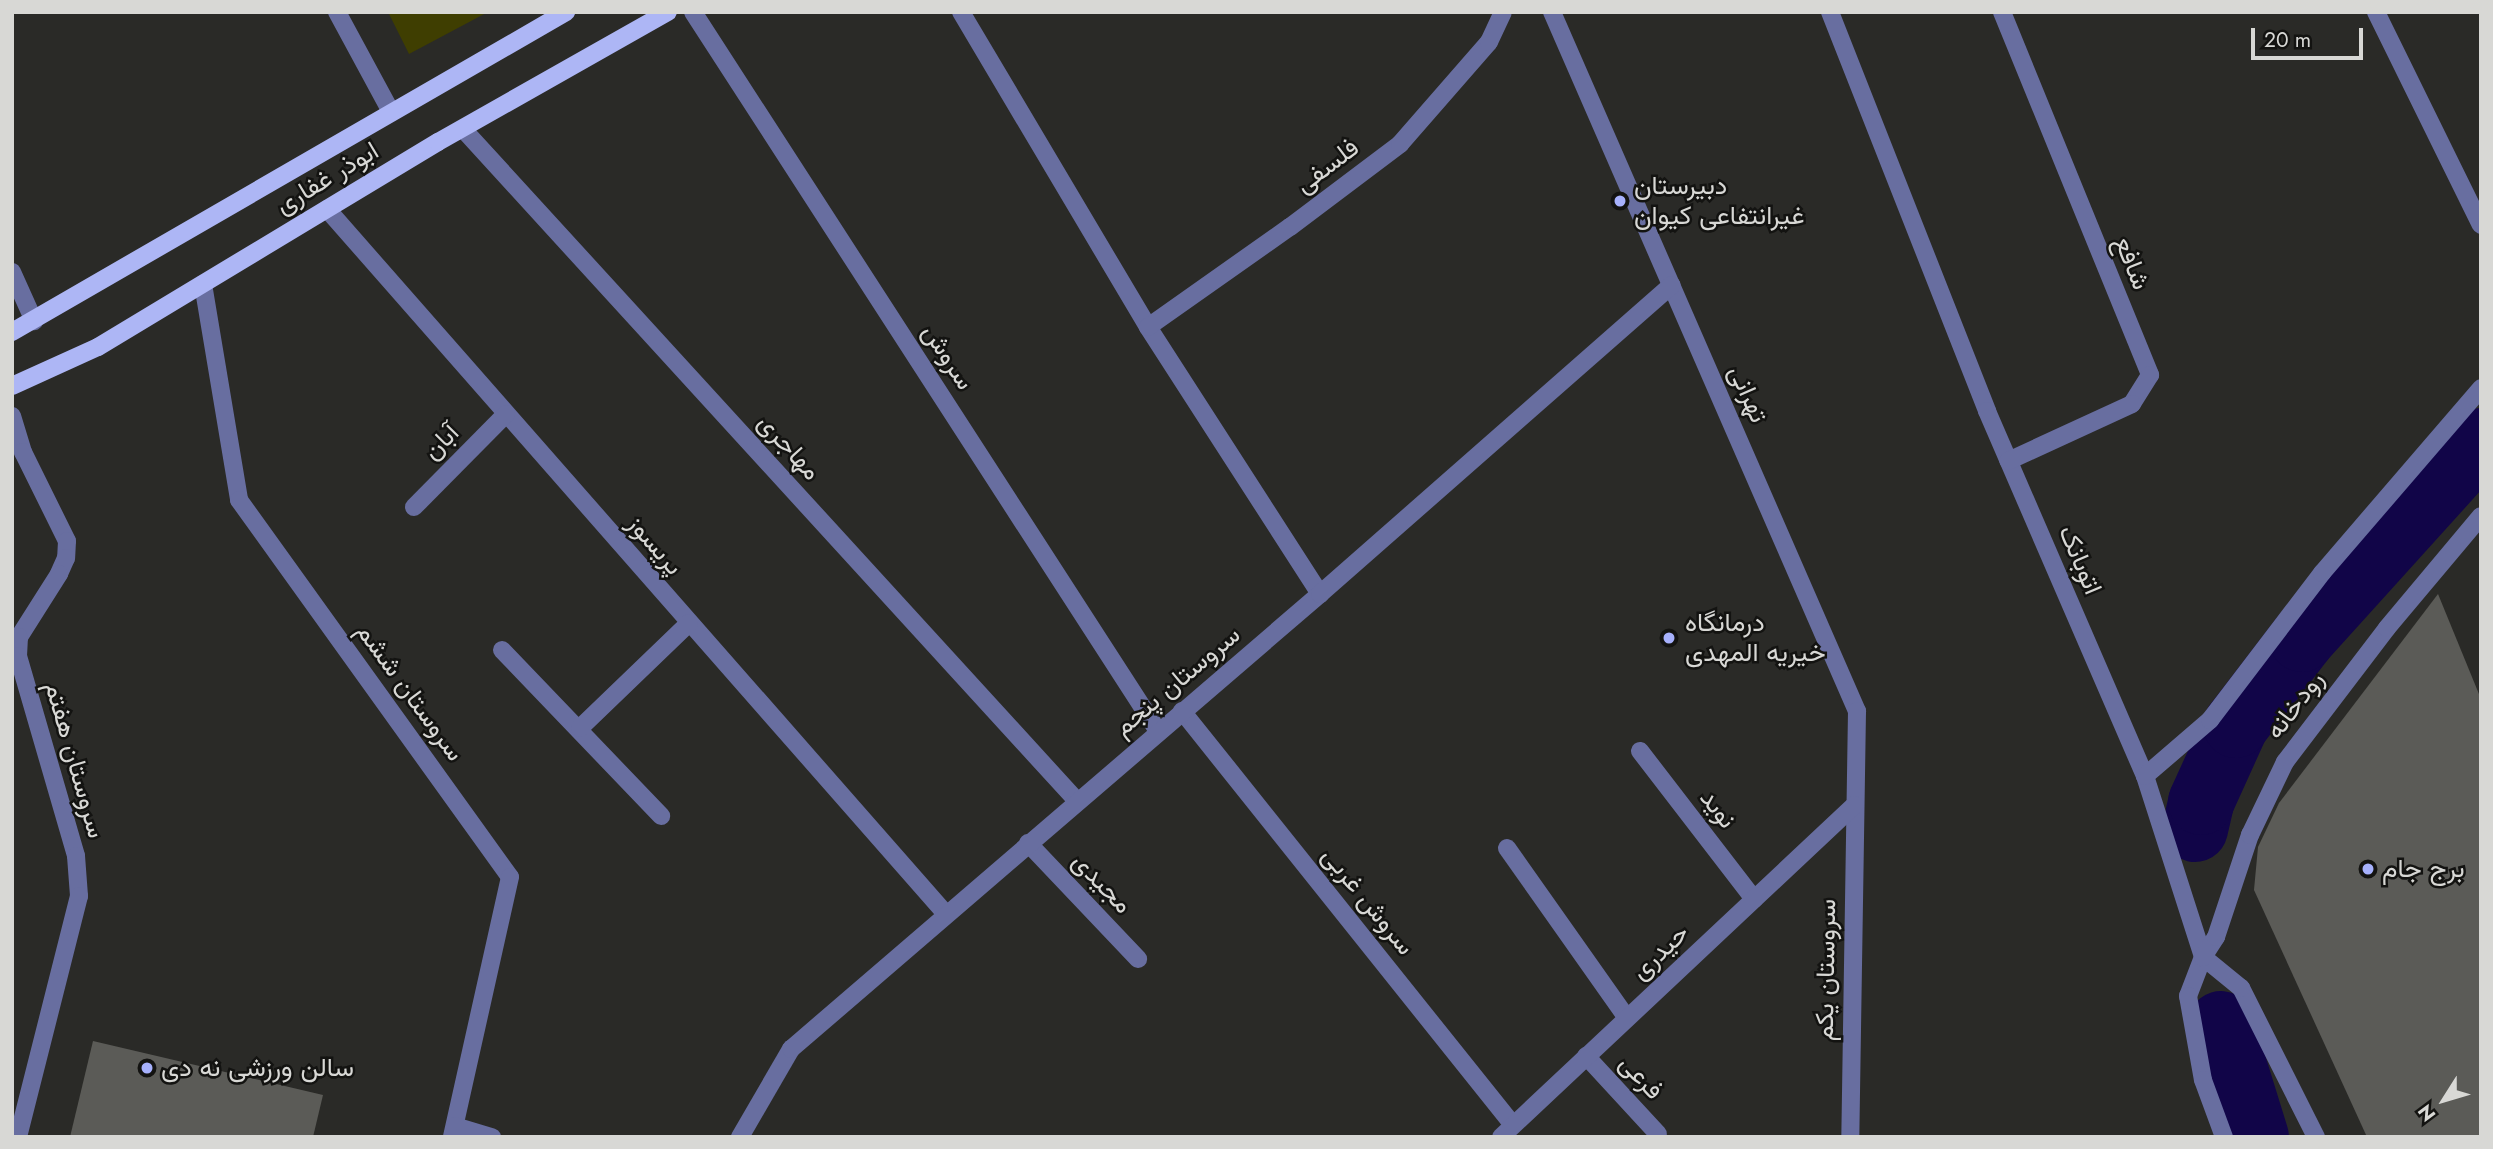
<!DOCTYPE html>
<meta charset="utf-8">
<style>
body{margin:0}
#map{position:relative;width:2493px;height:1149px;overflow:hidden;background:#2a2a27;font-family:Jost,Vazirmatn,sans-serif}
div>[style]{position:absolute}
.green>*{inset:0;background:#3f3e01}
.river>*{height:66px;margin:-33px;padding:0 33px;transform-origin:33px;border-radius:33px;background:#110548}
.building>*{inset:0;background:#5b5b57}
.minor>*{height:18px;margin:-9px;padding:0 9px;transform-origin:9px;border-radius:9px;background:#686ea0}
.major>*{height:18px;margin:-9px;padding:0 9px;transform-origin:9px;border-radius:9px;background:#adb6f5}
.dots>*{width:19px;height:19px;translate:-50% -50%;box-sizing:border-box;border:4px solid #131311;border-radius:50%}
span{translate:-50% -50%;white-space:nowrap;text-align:center;line-height:1.15;-webkit-text-stroke:5px #131311;paint-order:stroke}
.street-label{font-size:26px;color:#d8d8d5}
.poi-label{font-size:26px;color:#d8d8d5}
.left{translate:0 -50%;text-align:left}
.frame{position:absolute;inset:0;border:14px solid #d8d8d5;pointer-events:none}
.north{position:absolute;left:2409px;top:1065px;width:70px;height:70px;-webkit-text-stroke:5px #131311;paint-order:stroke;rotate:233deg;font-size:19px;font-weight:700;line-height:28px;text-align:center;color:#d8d8d5}
.north::after{content:'';display:block;margin:auto;width:24px;height:32px;background:#d8d8d5;clip-path:polygon(50% 0,100% 100%,50% 72%,0 100%)}
.scale{position:absolute;left:2251px;top:28px;width:112px;height:32px;box-sizing:border-box;border:4px solid #d8d8d5;border-top:0;padding-left:9px;font-size:21px;line-height:24px;white-space:nowrap;color:#d8d8d5;-webkit-text-stroke:5px #131311;paint-order:stroke}
</style>
<div id="map">
<div class="green">
<i style="clip-path:polygon(388px 12px,488px 12px,409px 54px)"></i>
</div>
<div class="river">
<i style="left:2195px;top:829px;width:28px;rotate:-77deg"></i>
<i style="left:2201px;top:802px;width:85px;rotate:-65.6deg"></i>
<i style="left:2236px;top:725px;width:108px;rotate:-52.5deg"></i>
<i style="left:2302px;top:639px;width:267px;rotate:-47.9deg"></i>
<i style="left:2221px;top:1024px;width:118px;rotate:72.8deg"></i>
</div>
<div class="building">
<i style="clip-path:polygon(2438px 594px,2481px 699px,2481px 1137px,2367px 1137px,2254px 890px,2258px 847px,2279px 803px)"></i>
<i style="clip-path:polygon(93px 1041px,323px 1095px,313px 1137px,70px 1137px)"></i>
</div>
<div class="minor">
<i style="left:337px;top:12px;width:114px;rotate:61.6deg"></i>
<i style="left:693px;top:12px;width:856px;rotate:57.11deg"></i>
<i style="left:961px;top:12px;width:366px;rotate:59.3deg"></i>
<i style="left:1148px;top:327px;width:318px;rotate:57.2deg"></i>
<i style="left:1552px;top:12px;width:763px;rotate:66.43deg"></i>
<i style="left:1857px;top:711px;width:426px;rotate:90.9deg"></i>
<i style="left:1830px;top:12px;width:429px;rotate:68.5deg"></i>
<i style="left:1987px;top:411px;width:398px;rotate:66.6deg"></i>
<i style="left:2145px;top:776px;width:190px;rotate:72.2deg"></i>
<i style="left:2203px;top:957px;width:42px;rotate:111deg"></i>
<i style="left:2188px;top:996px;width:85px;rotate:79.9deg"></i>
<i style="left:2203px;top:1080px;width:61px;rotate:69.8deg"></i>
<i style="left:2002px;top:12px;width:392px;rotate:67.8deg"></i>
<i style="left:2150px;top:375px;width:34px;rotate:122deg"></i>
<i style="left:2132px;top:404px;width:136px;rotate:155.3deg"></i>
<i style="left:2376px;top:12px;width:237px;rotate:63.8deg"></i>
<i style="left:463px;top:129px;width:910px;rotate:47.58deg"></i>
<i style="left:327px;top:209px;width:938px;rotate:48.72deg"></i>
<i style="left:12px;top:272px;width:54px;rotate:65.8deg"></i>
<i style="left:203px;top:284px;width:219px;rotate:80.5deg"></i>
<i style="left:239px;top:500px;width:464px;rotate:54.3deg"></i>
<i style="left:510px;top:877px;width:266px;rotate:102.6deg"></i>
<i style="left:1148px;top:327px;width:174px;rotate:-35.2deg"></i>
<i style="left:1290px;top:227px;width:138px;rotate:-37deg"></i>
<i style="left:1400px;top:144px;width:135px;rotate:-48.9deg"></i>
<i style="left:1489px;top:42px;width:33px;rotate:-65deg"></i>
<i style="left:12px;top:416px;width:38px;rotate:73deg"></i>
<i style="left:23px;top:452px;width:99px;rotate:63.7deg"></i>
<i style="left:67px;top:541px;width:17px;rotate:93deg"></i>
<i style="left:66px;top:558px;width:17px;rotate:114deg"></i>
<i style="left:59px;top:574px;width:75px;rotate:122.4deg"></i>
<i style="left:19px;top:637px;width:19px;rotate:93deg"></i>
<i style="left:18px;top:656px;width:208px;rotate:73.8deg"></i>
<i style="left:76px;top:856px;width:40px;rotate:85.7deg"></i>
<i style="left:79px;top:896px;width:249px;rotate:104.2deg"></i>
<i style="left:414px;top:507px;width:131px;rotate:-45.3deg"></i>
<i style="left:502px;top:650px;width:230px;rotate:46.2deg"></i>
<i style="left:1182px;top:711px;width:530px;rotate:51.36deg"></i>
<i style="left:580px;top:728px;width:151px;rotate:-43.9deg"></i>
<i style="left:1640px;top:751px;width:187px;rotate:52.4deg"></i>
<i style="left:2145px;top:776px;width:86px;rotate:-40.7deg"></i>
<i style="left:2210px;top:720px;width:185px;rotate:-52.7deg"></i>
<i style="left:2322px;top:573px;width:244px;rotate:-49.3deg"></i>
<i style="left:1028px;top:843px;width:160px;rotate:46.5deg"></i>
<i style="left:1507px;top:848px;width:208px;rotate:54.8deg"></i>
<i style="left:1586px;top:1056px;width:106px;rotate:47.3deg"></i>
<i style="left:455px;top:1126px;width:39px;rotate:17deg"></i>
<i style="left:740px;top:1137px;width:102px;rotate:-59.9deg"></i>
<i style="left:791px;top:1049px;width:698px;rotate:-40.7deg"></i>
<i style="left:1320px;top:594px;width:468px;rotate:-41.3deg"></i>
<i style="left:1501px;top:1137px;width:485px;rotate:-43.2deg"></i>
<i style="left:2316px;top:1137px;width:167px;rotate:-116.7deg"></i>
<i style="left:2241px;top:988px;width:49px;rotate:-140.8deg"></i>
<i style="left:2203px;top:957px;width:24px;rotate:-57deg"></i>
<i style="left:2216px;top:937px;width:108px;rotate:-71.6deg"></i>
<i style="left:2250px;top:835px;width:81px;rotate:-64.4deg"></i>
<i style="left:2285px;top:762px;width:168px;rotate:-52.7deg"></i>
<i style="left:2387px;top:628px;width:146px;rotate:-50deg"></i>
</div>
<div class="major">
<i style="left:12px;top:332px;width:640px;rotate:-30.01deg"></i>
<i style="left:12px;top:386px;width:94px;rotate:-24.4deg"></i>
<i style="left:98px;top:347px;width:397px;rotate:-31.1deg"></i>
<i style="left:438px;top:142px;width:264px;rotate:-29.5deg"></i>
</div>
<div class="dots">
<i style="left:1620px;top:201px;background:#a7b1fc"></i>
<i style="left:1669px;top:638px;background:#a7b1fc"></i>
<i style="left:2368px;top:869px;background:#a7b1fc"></i>
<i style="left:147px;top:1068px;background:#a7b1fc"></i>
</div>
<div class="street-label">
<span style="left:1327px;top:166px;rotate:-37deg">فلسفی</span>
<span style="left:327px;top:178px;rotate:-31deg">ابوذر غفاری</span>
<span style="left:2132px;top:263px;rotate:68deg">شافع</span>
<span style="left:948px;top:357px;rotate:57deg">سروش</span>
<span style="left:1748px;top:394px;rotate:66deg">تهرانی</span>
<span style="left:441px;top:442px;rotate:-45deg">آبان</span>
<span style="left:789px;top:447px;rotate:48deg">مهاجری</span>
<span style="left:655px;top:545px;rotate:49deg">پریسوز</span>
<span style="left:2080px;top:560px;rotate:67deg">اتوبانک</span>
<span style="left:1177px;top:681px;rotate:-40deg">سروستان پنجم</span>
<span style="left:410px;top:692px;rotate:54deg">سروستان ششم</span>
<span style="left:2295px;top:705px;rotate:-53deg">رودخانه</span>
<span style="left:75px;top:760px;rotate:74deg">سروستان هفتم</span>
<span style="left:1718px;top:809px;rotate:52deg">نوید</span>
<span style="left:1102px;top:883px;rotate:46deg">مجیدی</span>
<span style="left:1368px;top:901px;rotate:51deg">سروش غربی</span>
<span style="left:1660px;top:952px;rotate:-43deg">حیدری</span>
<span style="left:1826px;top:970px;rotate:-89deg">سروستان یکم</span>
<span style="left:1641px;top:1077px;rotate:47deg">فرعی</span>
</div>
<div class="poi-label">
<span class="left" style="left:1634px;top:201px">دبیرستان<br>غیرانتفاعی کیوان</span>
<span class="left" style="left:1685px;top:638px">درمانگاه<br>خیریه المهدی</span>
<span class="left" style="left:2382px;top:869px">برج جام</span>
<span class="left" style="left:161px;top:1068px">سالن ورزشی نه دی</span>
</div>
<div class="frame"></div>
<div class="north">N</div>
<div class="scale">20 m</div>
</div>
